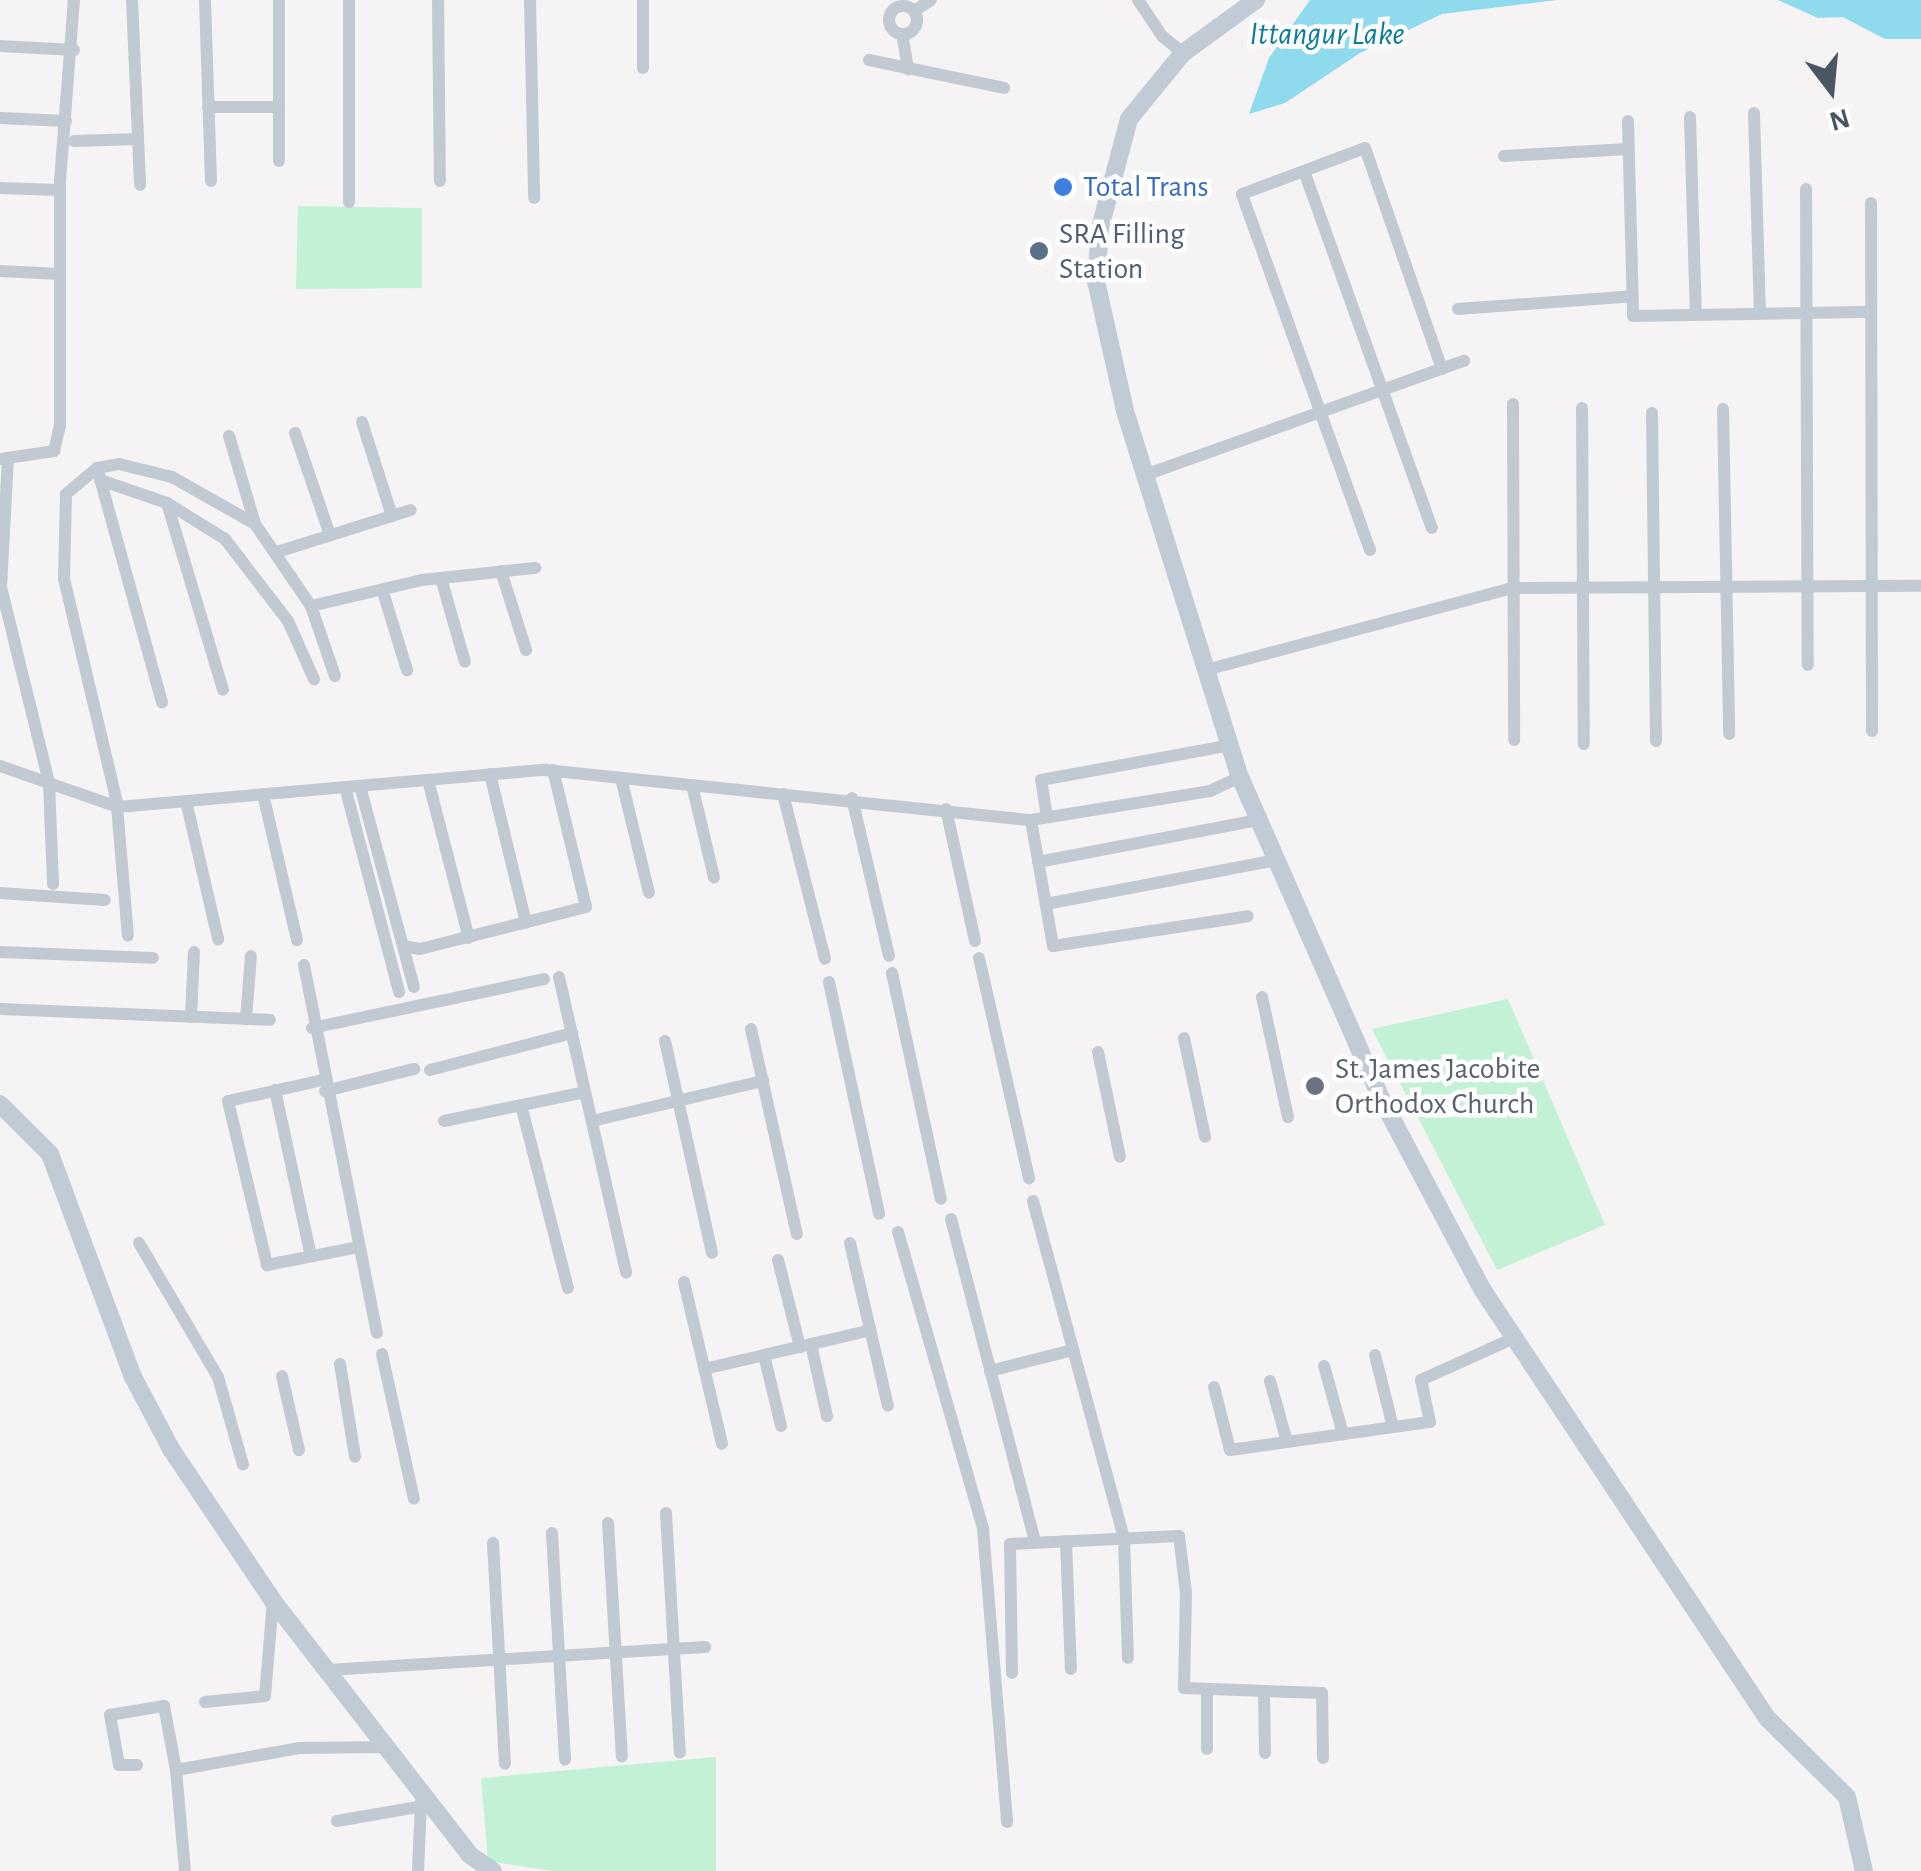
<!DOCTYPE html>
<style>
body{margin:0}
#map{position:relative;width:1921px;height:1871px;overflow:hidden;background:#f5f3f3;font-family:"Alegreya Sans",sans-serif}
div>[style]{position:absolute}
.green>*{inset:0;background:#c3f1d5}
.water>*{inset:0;background:#90daee}
.street>*{height:12px;margin:-6px;padding:0 6px;transform-origin:6px;border-radius:6px;background:#c1cad2}
.street>.ring{margin:-6px;padding:0;box-sizing:content-box;background:none;border:12px solid #c1cad2;border-radius:50%}
.secondary>*{height:18px;margin:-9px;padding:0 9px;transform-origin:9px;border-radius:9px;background:#c1cbd6}
.dots>*{width:28px;height:28px;translate:-50% -50%;box-sizing:border-box;border:5px solid #fff;border-radius:50%}
span{translate:-50% -50%;white-space:nowrap;text-align:center;line-height:1.15;-webkit-text-stroke:9px #fff;paint-order:stroke}
.shop-label{font-size:30px;color:#366cbe}
.left{translate:0 -50%;text-align:left}
.service-label{font-size:30px;color:#4e5e75}
.worship-label{font-size:30px;color:#5b616d}
.water-label{font-size:32px;color:#0c7c9b;font-style:italic}
.north{position:absolute;left:1781px;top:40px;width:100px;height:100px;-webkit-text-stroke:8px #fff;paint-order:stroke;rotate:164deg;font-size:28px;font-weight:700;line-height:40px;text-align:center;color:#4a5661}
.north::after{content:'';display:block;margin:auto;width:35px;height:45px;background:#4a5661;clip-path:polygon(50% 0,100% 100%,50% 72%,0 100%)}
</style>
<div id="map">
<div class="green">
<i style="clip-path:polygon(298px 206px,422px 208px,422px 288px,296px 289px)"></i>
<i style="clip-path:polygon(1508px 999px,1605px 1225px,1497px 1270px,1372px 1029px)"></i>
<i style="clip-path:polygon(716px 1757px,716px 1871px,552px 1871px,488px 1861px,481px 1778px)"></i>
</div>
<div class="water">
<i style="clip-path:polygon(1310px 0,1557px 0,1442px 14px,1360px 53px,1285px 103px,1249px 114px,1269px 58px)"></i>
<i style="clip-path:polygon(1778px 0,1921px 0,1921px 39px,1885px 39px,1843px 17px,1818px 18px)"></i>
</div>
<div class="street">
<i style="left:132px;top:0;width:185px;rotate:87.5deg"></i>
<i style="left:205px;top:0;width:181px;rotate:88.1deg"></i>
<i style="left:279px;top:0;width:161px;rotate:90deg"></i>
<i style="left:349px;top:0;width:202px;rotate:90deg"></i>
<i style="left:438px;top:0;width:181px;rotate:89.4deg"></i>
<i style="left:530px;top:0;width:198px;rotate:88.8deg"></i>
<i style="left:643px;top:0;width:68px;rotate:90deg"></i>
<i style="left:1138px;top:0;width:43px;rotate:56.3deg"></i>
<i style="left:1162px;top:36px;width:27px;rotate:39deg"></i>
<i class="ring" style="left:889px;top:6px;width:16px;height:16px"></i>
<i style="left:914px;top:11px;width:20px;rotate:-33deg"></i>
<i style="left:902px;top:34px;width:36px;rotate:80deg"></i>
<i style="left:0;top:46px;width:74px;rotate:3.1deg"></i>
<i style="left:869px;top:60px;width:138px;rotate:11.7deg"></i>
<i style="left:208px;top:107px;width:71px"></i>
<i style="left:1754px;top:113px;width:199px;rotate:88.3deg"></i>
<i style="left:1690px;top:117px;width:197px;rotate:88.3deg"></i>
<i style="left:0;top:118px;width:66px;rotate:2.6deg"></i>
<i style="left:1628px;top:121px;width:195px;rotate:88.5deg"></i>
<i style="left:1633px;top:316px;width:238px;rotate:-1deg"></i>
<i style="left:74px;top:141px;width:64px;rotate:-1.8deg"></i>
<i style="left:1504px;top:156px;width:124px;rotate:-3.2deg"></i>
<i style="left:1304px;top:171px;width:379px;rotate:70.3deg"></i>
<i style="left:0;top:188px;width:59px;rotate:1.9deg"></i>
<i style="left:1806px;top:189px;width:476px;rotate:89.8deg"></i>
<i style="left:1871px;top:203px;width:528px;rotate:89.89deg"></i>
<i style="left:0;top:271px;width:60px;rotate:2.9deg"></i>
<i style="left:1458px;top:309px;width:175px;rotate:-4.2deg"></i>
<i style="left:1513px;top:404px;width:336px;rotate:89.8deg"></i>
<i style="left:1582px;top:408px;width:336px;rotate:89.7deg"></i>
<i style="left:1723px;top:409px;width:325px;rotate:88.9deg"></i>
<i style="left:1652px;top:413px;width:328px;rotate:89.3deg"></i>
<i style="left:362px;top:422px;width:99px;rotate:72.3deg"></i>
<i style="left:295px;top:433px;width:108px;rotate:71.1deg"></i>
<i style="left:229px;top:436px;width:92px;rotate:73.5deg"></i>
<i style="left:8px;top:458px;width:129px;rotate:93.1deg"></i>
<i style="left:1px;top:587px;width:202px;rotate:76.2deg"></i>
<i style="left:49px;top:783px;width:101px;rotate:87.7deg"></i>
<i style="left:0;top:459px;width:55px;rotate:-8.4deg"></i>
<i style="left:54px;top:451px;width:26px;rotate:-77deg"></i>
<i style="left:60px;top:426px;width:245px;rotate:-90deg"></i>
<i style="left:60px;top:181px;width:182px;rotate:-85.6deg"></i>
<i style="left:99px;top:475px;width:236px;rotate:74.5deg"></i>
<i style="left:1145px;top:475px;width:339px;rotate:-19.7deg"></i>
<i style="left:100px;top:480px;width:71px;rotate:18.9deg"></i>
<i style="left:167px;top:503px;width:68px;rotate:31.8deg"></i>
<i style="left:225px;top:539px;width:103px;rotate:52.5deg"></i>
<i style="left:288px;top:621px;width:64px;rotate:65.9deg"></i>
<i style="left:167px;top:503px;width:195px;rotate:73.3deg"></i>
<i style="left:1370px;top:550px;width:378px;rotate:-109.8deg"></i>
<i style="left:1242px;top:194px;width:131px;rotate:-20.5deg"></i>
<i style="left:1365px;top:148px;width:234px;rotate:70.8deg"></i>
<i style="left:277px;top:552px;width:140px;rotate:-17.4deg"></i>
<i style="left:501px;top:571px;width:83px;rotate:72.4deg"></i>
<i style="left:441px;top:578px;width:87px;rotate:74.1deg"></i>
<i style="left:383px;top:592px;width:82px;rotate:72.9deg"></i>
<i style="left:311px;top:606px;width:114px;rotate:-13.2deg"></i>
<i style="left:422px;top:580px;width:114px;rotate:-6.1deg"></i>
<i style="left:1206px;top:670px;width:318px;rotate:-15deg"></i>
<i style="left:1513px;top:588px;width:408px;rotate:-0.3deg"></i>
<i style="left:0;top:766px;width:125px;rotate:19.2deg"></i>
<i style="left:118px;top:807px;width:429px;rotate:-5deg"></i>
<i style="left:545px;top:770px;width:489px;rotate:5.9deg"></i>
<i style="left:1031px;top:820px;width:181px;rotate:-9.2deg"></i>
<i style="left:1210px;top:791px;width:33px;rotate:-25deg"></i>
<i style="left:490px;top:774px;width:153px;rotate:76.4deg"></i>
<i style="left:621px;top:778px;width:118px;rotate:76.3deg"></i>
<i style="left:428px;top:780px;width:163px;rotate:75.5deg"></i>
<i style="left:692px;top:785px;width:95px;rotate:76.6deg"></i>
<i style="left:360px;top:786px;width:208px;rotate:75deg"></i>
<i style="left:345px;top:787px;width:212px;rotate:75.2deg"></i>
<i style="left:263px;top:794px;width:150px;rotate:76.9deg"></i>
<i style="left:783px;top:794px;width:170px;rotate:75.7deg"></i>
<i style="left:852px;top:798px;width:162px;rotate:76.8deg"></i>
<i style="left:186px;top:801px;width:142px;rotate:76.9deg"></i>
<i style="left:117px;top:806px;width:130px;rotate:85.2deg"></i>
<i style="left:118px;top:807px;width:235px;rotate:-103.3deg"></i>
<i style="left:64px;top:578px;width:84px;rotate:-88.6deg"></i>
<i style="left:66px;top:494px;width:40px;rotate:-40deg"></i>
<i style="left:97px;top:468px;width:22px;rotate:-10deg"></i>
<i style="left:119px;top:464px;width:55px;rotate:13.8deg"></i>
<i style="left:172px;top:477px;width:95px;rotate:29.5deg"></i>
<i style="left:255px;top:524px;width:99px;rotate:55.7deg"></i>
<i style="left:311px;top:606px;width:74px;rotate:71.1deg"></i>
<i style="left:946px;top:809px;width:135px;rotate:77.6deg"></i>
<i style="left:1047px;top:817px;width:37px;rotate:-99deg"></i>
<i style="left:1041px;top:780px;width:183px;rotate:-10.4deg"></i>
<i style="left:1031px;top:820px;width:128px;rotate:80.1deg"></i>
<i style="left:1053px;top:946px;width:197px;rotate:-8.7deg"></i>
<i style="left:1038px;top:862px;width:225px;rotate:-10.8deg"></i>
<i style="left:0;top:893px;width:105px;rotate:3.8deg"></i>
<i style="left:1046px;top:904px;width:235px;rotate:-10.8deg"></i>
<i style="left:403px;top:946px;width:17px;rotate:10deg"></i>
<i style="left:420px;top:949px;width:171px;rotate:-14.2deg"></i>
<i style="left:586px;top:907px;width:141px;rotate:-103.5deg"></i>
<i style="left:0;top:952px;width:153px;rotate:2.2deg"></i>
<i style="left:979px;top:958px;width:226px;rotate:77.2deg"></i>
<i style="left:304px;top:965px;width:375px;rotate:78.8deg"></i>
<i style="left:892px;top:973px;width:231px;rotate:77.8deg"></i>
<i style="left:559px;top:977px;width:303px;rotate:77.2deg"></i>
<i style="left:829px;top:982px;width:237px;rotate:77.8deg"></i>
<i style="left:1262px;top:997px;width:123px;rotate:77.8deg"></i>
<i style="left:0;top:1009px;width:270px;rotate:2.3deg"></i>
<i style="left:191px;top:1017px;width:65px;rotate:-87.4deg"></i>
<i style="left:246px;top:1019px;width:63px;rotate:-85.5deg"></i>
<i style="left:312px;top:1028px;width:237px;rotate:-11.9deg"></i>
<i style="left:751px;top:1029px;width:210px;rotate:77.4deg"></i>
<i style="left:1184px;top:1038px;width:101px;rotate:78deg"></i>
<i style="left:665px;top:1041px;width:217px;rotate:77.5deg"></i>
<i style="left:1098px;top:1052px;width:107px;rotate:78.2deg"></i>
<i style="left:430px;top:1070px;width:147px;rotate:-14.6deg"></i>
<i style="left:323px;top:1080px;width:97px;rotate:167.5deg"></i>
<i style="left:228px;top:1101px;width:169px;rotate:76.6deg"></i>
<i style="left:267px;top:1265px;width:94px;rotate:-11.1deg"></i>
<i style="left:275px;top:1090px;width:170px;rotate:77.8deg"></i>
<i style="left:325px;top:1091px;width:92px;rotate:-13.9deg"></i>
<i style="left:521px;top:1105px;width:189px;rotate:75.6deg"></i>
<i style="left:444px;top:1121px;width:144px;rotate:-11.6deg"></i>
<i style="left:592px;top:1121px;width:176px;rotate:-13.2deg"></i>
<i style="left:1033px;top:1201px;width:349px;rotate:74.9deg"></i>
<i style="left:1124px;top:1538px;width:120px;rotate:88.1deg"></i>
<i style="left:951px;top:1219px;width:334px;rotate:75.4deg"></i>
<i style="left:898px;top:1232px;width:309px;rotate:74deg"></i>
<i style="left:983px;top:1529px;width:294px;rotate:85.3deg"></i>
<i style="left:139px;top:1243px;width:156px;rotate:59.5deg"></i>
<i style="left:218px;top:1377px;width:91px;rotate:74.1deg"></i>
<i style="left:850px;top:1243px;width:167px;rotate:76.9deg"></i>
<i style="left:778px;top:1260px;width:90px;rotate:75.8deg"></i>
<i style="left:684px;top:1282px;width:166px;rotate:76.8deg"></i>
<i style="left:811px;top:1344px;width:74px;rotate:77.5deg"></i>
<i style="left:382px;top:1354px;width:148px;rotate:77.6deg"></i>
<i style="left:764px;top:1355px;width:73px;rotate:76.5deg"></i>
<i style="left:1375px;top:1355px;width:74px;rotate:76deg"></i>
<i style="left:340px;top:1364px;width:94px;rotate:80.8deg"></i>
<i style="left:1324px;top:1366px;width:71px;rotate:74.4deg"></i>
<i style="left:704px;top:1369px;width:171px;rotate:-13.1deg"></i>
<i style="left:990px;top:1371px;width:86px;rotate:-14.2deg"></i>
<i style="left:282px;top:1376px;width:76px;rotate:77.1deg"></i>
<i style="left:1270px;top:1381px;width:63px;rotate:74.4deg"></i>
<i style="left:1214px;top:1387px;width:65px;rotate:75.7deg"></i>
<i style="left:1230px;top:1450px;width:202px;rotate:-8deg"></i>
<i style="left:1430px;top:1422px;width:43px;rotate:-102.1deg"></i>
<i style="left:1421px;top:1380px;width:102px;rotate:-24.3deg"></i>
<i style="left:666px;top:1513px;width:240px;rotate:86.7deg"></i>
<i style="left:608px;top:1523px;width:234px;rotate:86.6deg"></i>
<i style="left:552px;top:1533px;width:227px;rotate:86.7deg"></i>
<i style="left:1066px;top:1541px;width:128px;rotate:87.8deg"></i>
<i style="left:493px;top:1543px;width:221px;rotate:86.9deg"></i>
<i style="left:328px;top:1670px;width:378px;rotate:-3.5deg"></i>
<i style="left:1012px;top:1673px;width:129px;rotate:-90.9deg"></i>
<i style="left:1010px;top:1544px;width:169px;rotate:-2.7deg"></i>
<i style="left:1179px;top:1536px;width:57px;rotate:83deg"></i>
<i style="left:1186px;top:1593px;width:95px;rotate:91.2deg"></i>
<i style="left:1184px;top:1688px;width:138px;rotate:2.1deg"></i>
<i style="left:1322px;top:1693px;width:65px;rotate:89.1deg"></i>
<i style="left:1264px;top:1691px;width:62px;rotate:89.1deg"></i>
<i style="left:205px;top:1702px;width:60px;rotate:-5.7deg"></i>
<i style="left:265px;top:1696px;width:95px;rotate:-85.2deg"></i>
<i style="left:1207px;top:1749px;width:60px;rotate:-90deg"></i>
<i style="left:137px;top:1765px;width:18px;rotate:180deg"></i>
<i style="left:119px;top:1765px;width:51px;rotate:-100.2deg"></i>
<i style="left:110px;top:1715px;width:55px;rotate:-9.5deg"></i>
<i style="left:164px;top:1706px;width:65px;rotate:79.4deg"></i>
<i style="left:337px;top:1821px;width:81px;rotate:-9.9deg"></i>
<i style="left:185px;top:1871px;width:101px;rotate:-95.1deg"></i>
<i style="left:176px;top:1770px;width:125px;rotate:-10.1deg"></i>
<i style="left:299px;top:1748px;width:90px;rotate:-0.6deg"></i>
<i style="left:418px;top:1871px;width:70px;rotate:-87.5deg"></i>
</div>
<div class="secondary">
<i style="left:1256px;top:0;width:90px;rotate:144deg"></i>
<i style="left:1183px;top:53px;width:85px;rotate:129.3deg"></i>
<i style="left:1129px;top:119px;width:113px;rotate:104.9deg"></i>
<i style="left:1100px;top:228px;width:53px;rotate:94.3deg"></i>
<i style="left:1096px;top:281px;width:133px;rotate:77.4deg"></i>
<i style="left:1125px;top:411px;width:384px;rotate:72.6deg"></i>
<i style="left:1240px;top:777px;width:355px;rotate:66.3deg"></i>
<i style="left:1383px;top:1102px;width:212px;rotate:62.1deg"></i>
<i style="left:1482px;top:1289px;width:515px;rotate:56.4deg"></i>
<i style="left:1767px;top:1718px;width:112px;rotate:44.6deg"></i>
<i style="left:1847px;top:1797px;width:76px;rotate:77.1deg"></i>
<i style="left:0;top:1104px;width:71px;rotate:45deg"></i>
<i style="left:50px;top:1154px;width:236px;rotate:69.6deg"></i>
<i style="left:132px;top:1375px;width:84px;rotate:62.2deg"></i>
<i style="left:171px;top:1449px;width:183px;rotate:56.1deg"></i>
<i style="left:273px;top:1601px;width:321px;rotate:52.2deg"></i>
<i style="left:470px;top:1855px;width:28px;rotate:35deg"></i>
</div>
<div class="dots">
<i style="left:1063px;top:187px;background:#3f7fe0"></i>
<i style="left:1039px;top:251px;background:#5c6f8a"></i>
<i style="left:1315px;top:1086px;background:#6b7280"></i>
</div>
<div class="shop-label">
<span class="left" style="left:1083px;top:187px">Total Trans</span>
</div>
<div class="service-label">
<span class="left" style="left:1059px;top:251px">SRA Filling<br>Station</span>
</div>
<div class="worship-label">
<span class="left" style="left:1335px;top:1086px">St. James Jacobite<br>Orthodox Church</span>
</div>
<div class="water-label">
<span style="left:1327px;top:34px">Ittangur Lake</span>
</div>
<div class="north">N</div>
</div>
